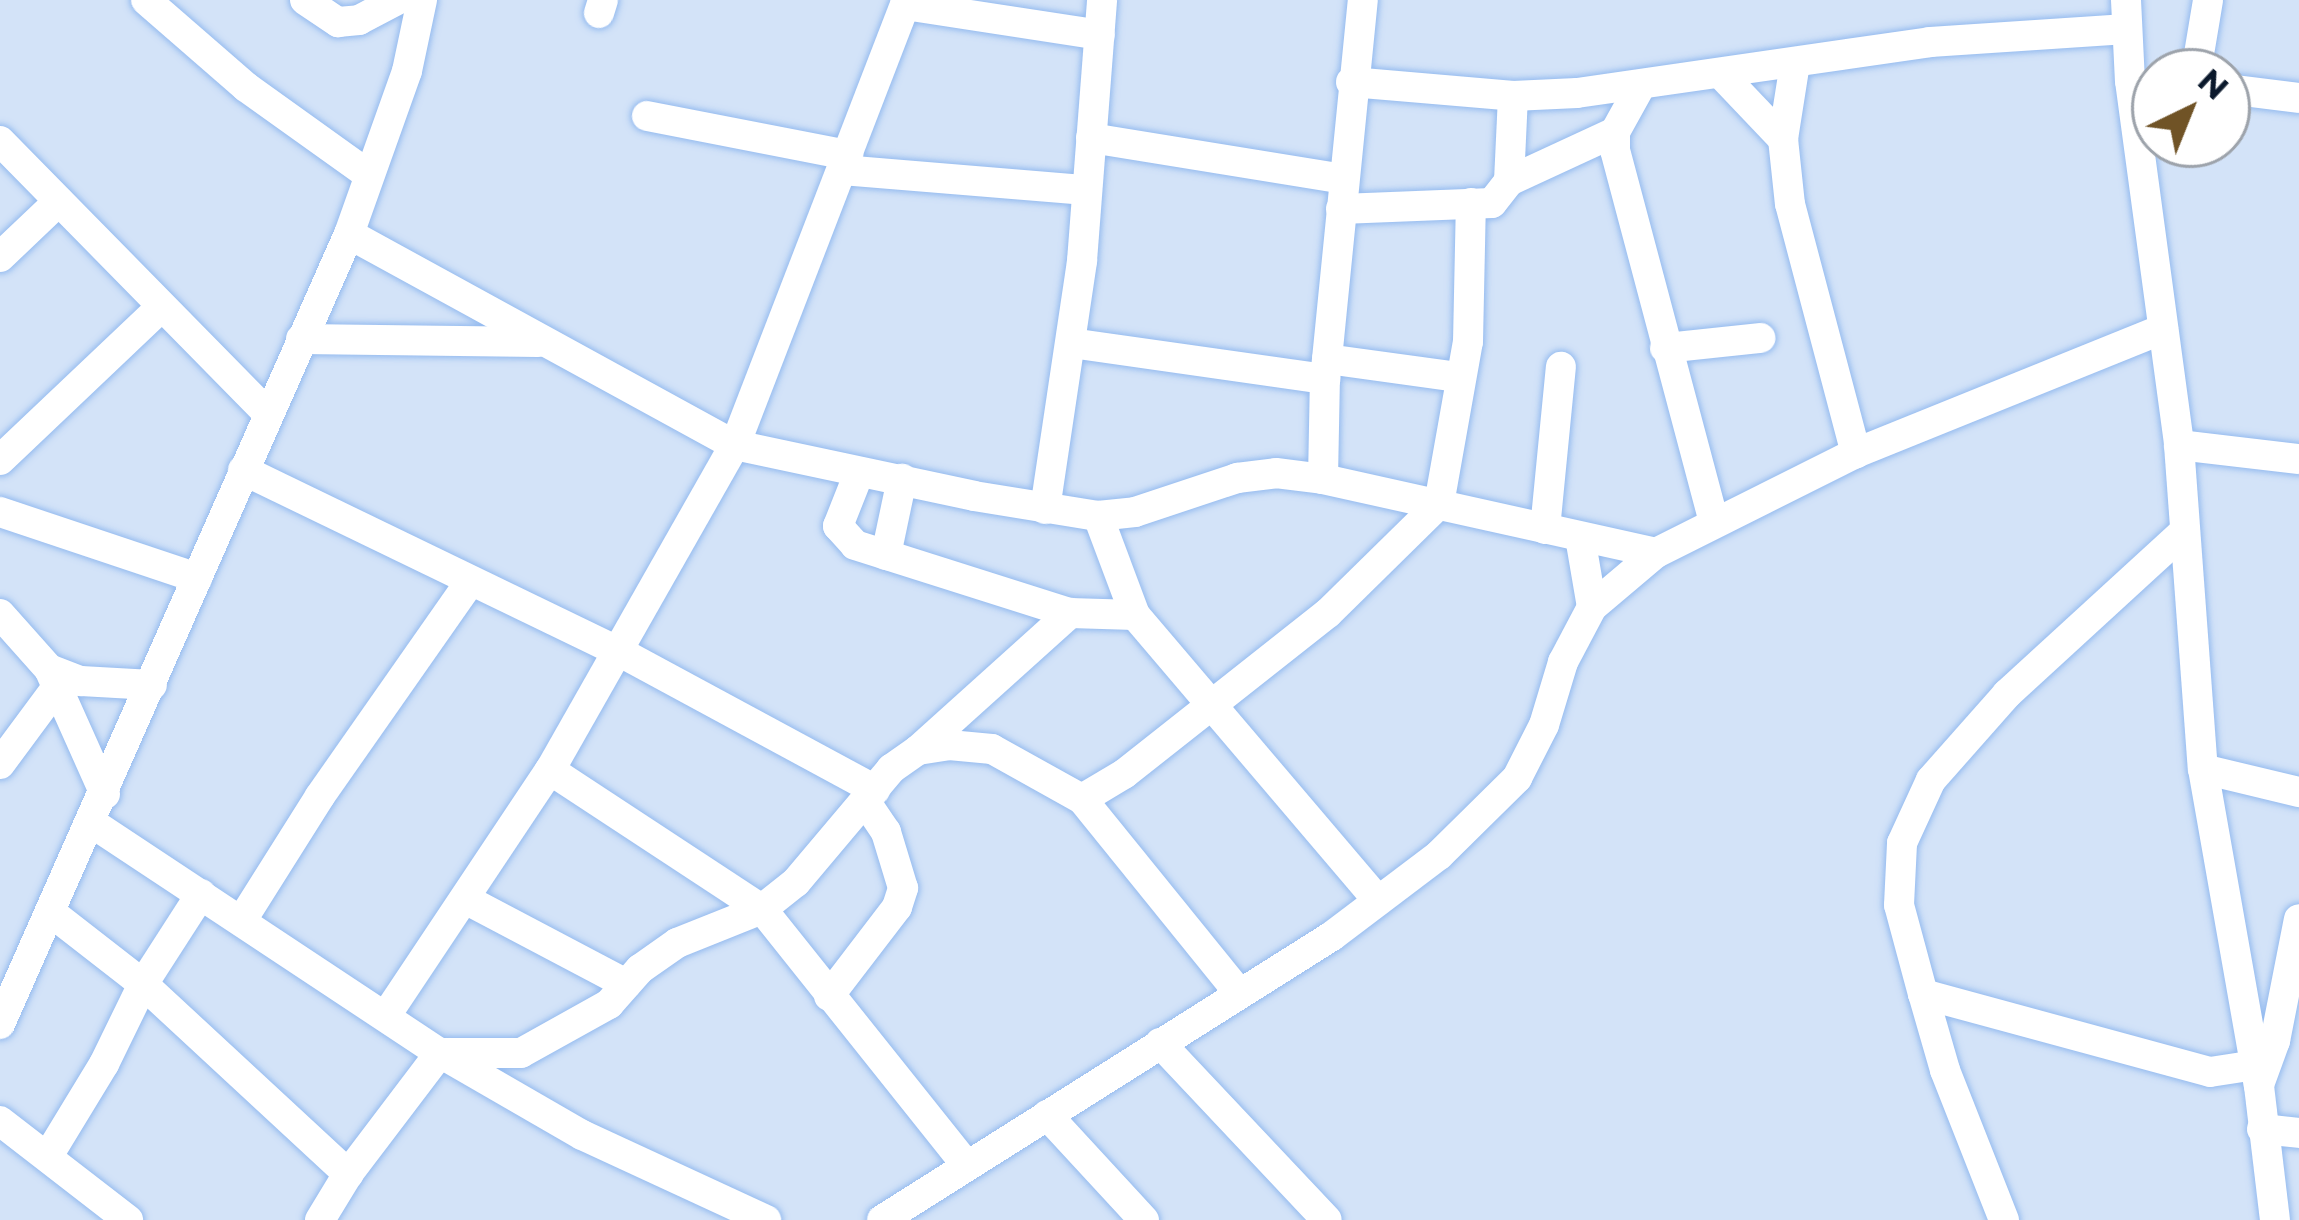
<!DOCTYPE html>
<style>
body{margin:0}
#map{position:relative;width:2299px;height:1220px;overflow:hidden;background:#d3e3f8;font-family:Montserrat,sans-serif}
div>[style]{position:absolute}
.roads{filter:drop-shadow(0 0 3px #95bbef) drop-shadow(0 0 3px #95bbef)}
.minor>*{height:30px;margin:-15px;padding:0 15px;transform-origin:15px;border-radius:15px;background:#fff}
span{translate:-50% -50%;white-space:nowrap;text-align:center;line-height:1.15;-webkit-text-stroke:12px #fff;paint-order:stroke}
.north{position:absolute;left:2131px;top:48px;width:120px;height:120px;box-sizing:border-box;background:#fff;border:3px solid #9da3ab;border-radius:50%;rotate:43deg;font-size:33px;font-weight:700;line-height:48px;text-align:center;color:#0b192c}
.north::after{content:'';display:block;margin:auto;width:42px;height:54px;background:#705326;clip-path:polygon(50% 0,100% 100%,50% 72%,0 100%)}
</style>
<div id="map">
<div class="roads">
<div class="minor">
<i style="left:146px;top:0;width:133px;rotate:41deg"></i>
<i style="left:246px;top:87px;width:148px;rotate:35.6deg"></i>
<i style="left:305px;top:0;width:40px;rotate:34deg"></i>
<i style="left:338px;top:22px;width:21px;rotate:-5deg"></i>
<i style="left:359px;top:20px;width:43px;rotate:-27.8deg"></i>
<i style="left:2126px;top:0;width:81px;rotate:87.2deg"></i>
<i style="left:2130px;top:81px;width:367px;rotate:82.3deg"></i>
<i style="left:2179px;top:445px;width:325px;rotate:85.8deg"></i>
<i style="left:2203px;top:769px;width:322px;rotate:80deg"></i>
<i style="left:2259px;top:1086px;width:135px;rotate:83.2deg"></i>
<i style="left:905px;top:5px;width:197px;rotate:8.7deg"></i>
<i style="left:599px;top:13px;width:14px;rotate:-73deg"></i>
<i style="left:1795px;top:63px;width:77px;rotate:99deg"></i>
<i style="left:1783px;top:139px;width:65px;rotate:83.9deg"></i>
<i style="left:1790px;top:204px;width:258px;rotate:75.2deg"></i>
<i style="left:2196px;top:72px;width:73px;rotate:-80.5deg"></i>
<i style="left:1721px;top:74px;width:90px;rotate:46.4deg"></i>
<i style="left:1351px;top:82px;width:163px;rotate:4.9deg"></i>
<i style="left:1513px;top:96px;width:64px;rotate:-2.7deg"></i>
<i style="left:1577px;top:93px;width:357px;rotate:-8.2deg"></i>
<i style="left:1930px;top:42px;width:197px;rotate:-3.8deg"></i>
<i style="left:1641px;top:85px;width:54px;rotate:119deg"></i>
<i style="left:1615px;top:132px;width:18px;rotate:90deg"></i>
<i style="left:1615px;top:150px;width:386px;rotate:75.1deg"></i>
<i style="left:2227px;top:89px;width:73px;rotate:7.1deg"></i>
<i style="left:647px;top:116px;width:205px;rotate:11deg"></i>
<i style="left:1091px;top:138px;width:256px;rotate:9.2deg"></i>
<i style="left:0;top:141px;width:381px;rotate:45.5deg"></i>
<i style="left:842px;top:170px;width:245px;rotate:4.7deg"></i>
<i style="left:1509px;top:181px;width:117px;rotate:-24.8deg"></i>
<i style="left:1341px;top:209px;width:151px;rotate:-2.3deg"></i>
<i style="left:1492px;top:203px;width:28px;rotate:-52deg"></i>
<i style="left:1509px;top:181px;width:85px;rotate:-87.3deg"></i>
<i style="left:349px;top:234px;width:440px;rotate:28.7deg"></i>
<i style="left:735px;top:445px;width:244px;rotate:12deg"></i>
<i style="left:974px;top:496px;width:126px;rotate:9.2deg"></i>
<i style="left:1098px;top:516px;width:37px;rotate:-6deg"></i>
<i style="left:1135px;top:512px;width:108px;rotate:-18.4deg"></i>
<i style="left:1237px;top:478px;width:39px;rotate:-7deg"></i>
<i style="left:1276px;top:473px;width:47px;rotate:7.3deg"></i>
<i style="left:1323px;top:479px;width:341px;rotate:12.5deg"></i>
<i style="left:0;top:257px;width:81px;rotate:-43.5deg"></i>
<i style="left:301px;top:339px;width:237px;rotate:0.7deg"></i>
<i style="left:1071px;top:343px;width:257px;rotate:8.1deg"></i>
<i style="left:1665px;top:348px;width:96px;rotate:-6deg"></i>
<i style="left:1327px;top:359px;width:133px;rotate:7.8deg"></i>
<i style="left:2179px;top:445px;width:121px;rotate:6.7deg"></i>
<i style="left:0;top:460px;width:221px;rotate:-43.5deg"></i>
<i style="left:243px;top:470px;width:419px;rotate:25.8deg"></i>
<i style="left:620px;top:652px;width:290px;rotate:28.4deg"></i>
<i style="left:859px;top:473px;width:57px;rotate:111.6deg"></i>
<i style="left:838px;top:526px;width:25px;rotate:48deg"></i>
<i style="left:855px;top:545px;width:225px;rotate:17.6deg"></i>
<i style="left:1070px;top:613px;width:65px;rotate:1.8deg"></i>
<i style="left:1323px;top:479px;width:100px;rotate:-88.9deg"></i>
<i style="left:1325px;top:379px;width:381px;rotate:-84.3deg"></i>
<i style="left:1045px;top:509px;width:251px;rotate:-81.5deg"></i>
<i style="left:1082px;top:261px;width:262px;rotate:-85.6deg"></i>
<i style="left:0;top:512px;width:208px;rotate:18.5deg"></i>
<i style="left:1098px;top:516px;width:106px;rotate:69.5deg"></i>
<i style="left:1135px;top:615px;width:375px;rotate:49.6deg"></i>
<i style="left:1545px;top:529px;width:163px;rotate:-84.4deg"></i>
<i style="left:1580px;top:537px;width:71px;rotate:80.3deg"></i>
<i style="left:886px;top:555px;width:78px;rotate:-78.1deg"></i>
<i style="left:0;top:614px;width:74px;rotate:48.3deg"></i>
<i style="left:49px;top:669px;width:137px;rotate:65.9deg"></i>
<i style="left:49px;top:669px;width:34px;rotate:21deg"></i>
<i style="left:81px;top:681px;width:71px;rotate:3.2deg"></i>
<i style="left:918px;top:750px;width:205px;rotate:-42deg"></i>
<i style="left:0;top:764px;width:96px;rotate:-53.5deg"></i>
<i style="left:2203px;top:769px;width:99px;rotate:13.5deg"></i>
<i style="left:550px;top:770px;width:254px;rotate:33.3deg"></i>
<i style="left:762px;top:909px;width:327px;rotate:51.4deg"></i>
<i style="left:1082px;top:799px;width:49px;rotate:-30.8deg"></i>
<i style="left:1124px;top:774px;width:260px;rotate:-38.3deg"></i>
<i style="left:1328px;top:613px;width:156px;rotate:-44.5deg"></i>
<i style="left:1439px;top:504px;width:165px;rotate:-79.9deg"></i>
<i style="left:1468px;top:342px;width:139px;rotate:-88.8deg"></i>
<i style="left:92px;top:823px;width:417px;rotate:33.5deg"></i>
<i style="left:440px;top:1053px;width:164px;rotate:30deg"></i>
<i style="left:582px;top:1135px;width:203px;rotate:24.8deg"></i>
<i style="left:467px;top:900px;width:180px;rotate:27.8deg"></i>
<i style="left:53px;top:914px;width:114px;rotate:37.9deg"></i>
<i style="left:143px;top:984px;width:280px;rotate:42.8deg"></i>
<i style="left:242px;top:920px;width:146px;rotate:-57.8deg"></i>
<i style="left:320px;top:796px;width:261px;rotate:-55deg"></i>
<i style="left:1923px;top:994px;width:297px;rotate:15.2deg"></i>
<i style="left:2210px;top:1072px;width:46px;rotate:-8.8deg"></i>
<i style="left:829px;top:996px;width:112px;rotate:-52.6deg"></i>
<i style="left:897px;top:907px;width:20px;rotate:-72deg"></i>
<i style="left:903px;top:888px;width:59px;rotate:-106.9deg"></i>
<i style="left:886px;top:832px;width:36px;rotate:-124deg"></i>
<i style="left:387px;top:1014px;width:293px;rotate:-56.3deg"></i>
<i style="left:550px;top:770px;width:374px;rotate:-60.4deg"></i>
<i style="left:735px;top:445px;width:477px;rotate:-68.9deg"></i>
<i style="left:0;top:1024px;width:864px;rotate:-66.17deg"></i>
<i style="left:349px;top:234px;width:173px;rotate:-70.4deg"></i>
<i style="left:407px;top:71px;width:73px;rotate:-78.1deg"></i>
<i style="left:1160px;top:1043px;width:243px;rotate:46.7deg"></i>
<i style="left:2260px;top:1082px;width:44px;rotate:-69.9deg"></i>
<i style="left:2275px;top:1041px;width:124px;rotate:-78.9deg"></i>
<i style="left:1047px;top:1115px;width:143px;rotate:47.3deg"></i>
<i style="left:0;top:1121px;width:162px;rotate:37.7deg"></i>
<i style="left:2262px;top:1129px;width:37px;rotate:6deg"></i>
<i style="left:48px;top:1156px;width:108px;rotate:-58.7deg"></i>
<i style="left:104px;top:1064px;width:89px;rotate:-64deg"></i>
<i style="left:143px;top:984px;width:107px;rotate:-57.2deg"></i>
<i style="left:320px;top:1220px;width:54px;rotate:-58.7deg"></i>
<i style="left:348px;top:1174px;width:152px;rotate:-52.8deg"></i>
<i style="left:440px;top:1053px;width:81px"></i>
<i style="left:521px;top:1053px;width:101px;rotate:-29.1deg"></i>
<i style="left:609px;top:1004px;width:47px;rotate:-48.5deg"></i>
<i style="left:640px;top:969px;width:45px;rotate:-35.1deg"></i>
<i style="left:677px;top:943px;width:92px;rotate:-21.8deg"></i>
<i style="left:762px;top:909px;width:43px;rotate:-38.5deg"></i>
<i style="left:796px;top:882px;width:148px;rotate:-49.9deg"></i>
<i style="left:891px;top:769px;width:33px;rotate:-35deg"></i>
<i style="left:918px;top:750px;width:31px;rotate:-9deg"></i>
<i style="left:949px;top:745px;width:43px;rotate:5.3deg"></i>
<i style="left:992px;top:749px;width:103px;rotate:29.1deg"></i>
<i style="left:1082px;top:799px;width:250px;rotate:51deg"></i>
<i style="left:882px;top:1220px;width:532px;rotate:-32.26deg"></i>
<i style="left:1332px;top:936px;width:134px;rotate:-37.1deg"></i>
<i style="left:1439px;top:855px;width:110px;rotate:-44.6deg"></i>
<i style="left:1517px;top:778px;width:59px;rotate:-63deg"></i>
<i style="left:1544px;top:725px;width:66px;rotate:-73.2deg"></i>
<i style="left:1563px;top:662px;width:62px;rotate:-62.2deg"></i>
<i style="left:1592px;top:607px;width:84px;rotate:-40.2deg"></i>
<i style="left:1656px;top:553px;width:224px;rotate:-26.6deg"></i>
<i style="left:1856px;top:453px;width:331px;rotate:-22deg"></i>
<i style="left:2004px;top:1220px;width:161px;rotate:-111.5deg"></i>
<i style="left:1945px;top:1070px;width:79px;rotate:-106.1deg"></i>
<i style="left:1923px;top:994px;width:92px;rotate:-105.1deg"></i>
<i style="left:1899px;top:905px;width:62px;rotate:-87.2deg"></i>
<i style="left:1902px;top:843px;width:69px;rotate:-65.3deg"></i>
<i style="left:1931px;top:780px;width:115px;rotate:-48.5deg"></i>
<i style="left:2007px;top:694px;width:241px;rotate:-42.5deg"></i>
</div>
</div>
<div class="north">N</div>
</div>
